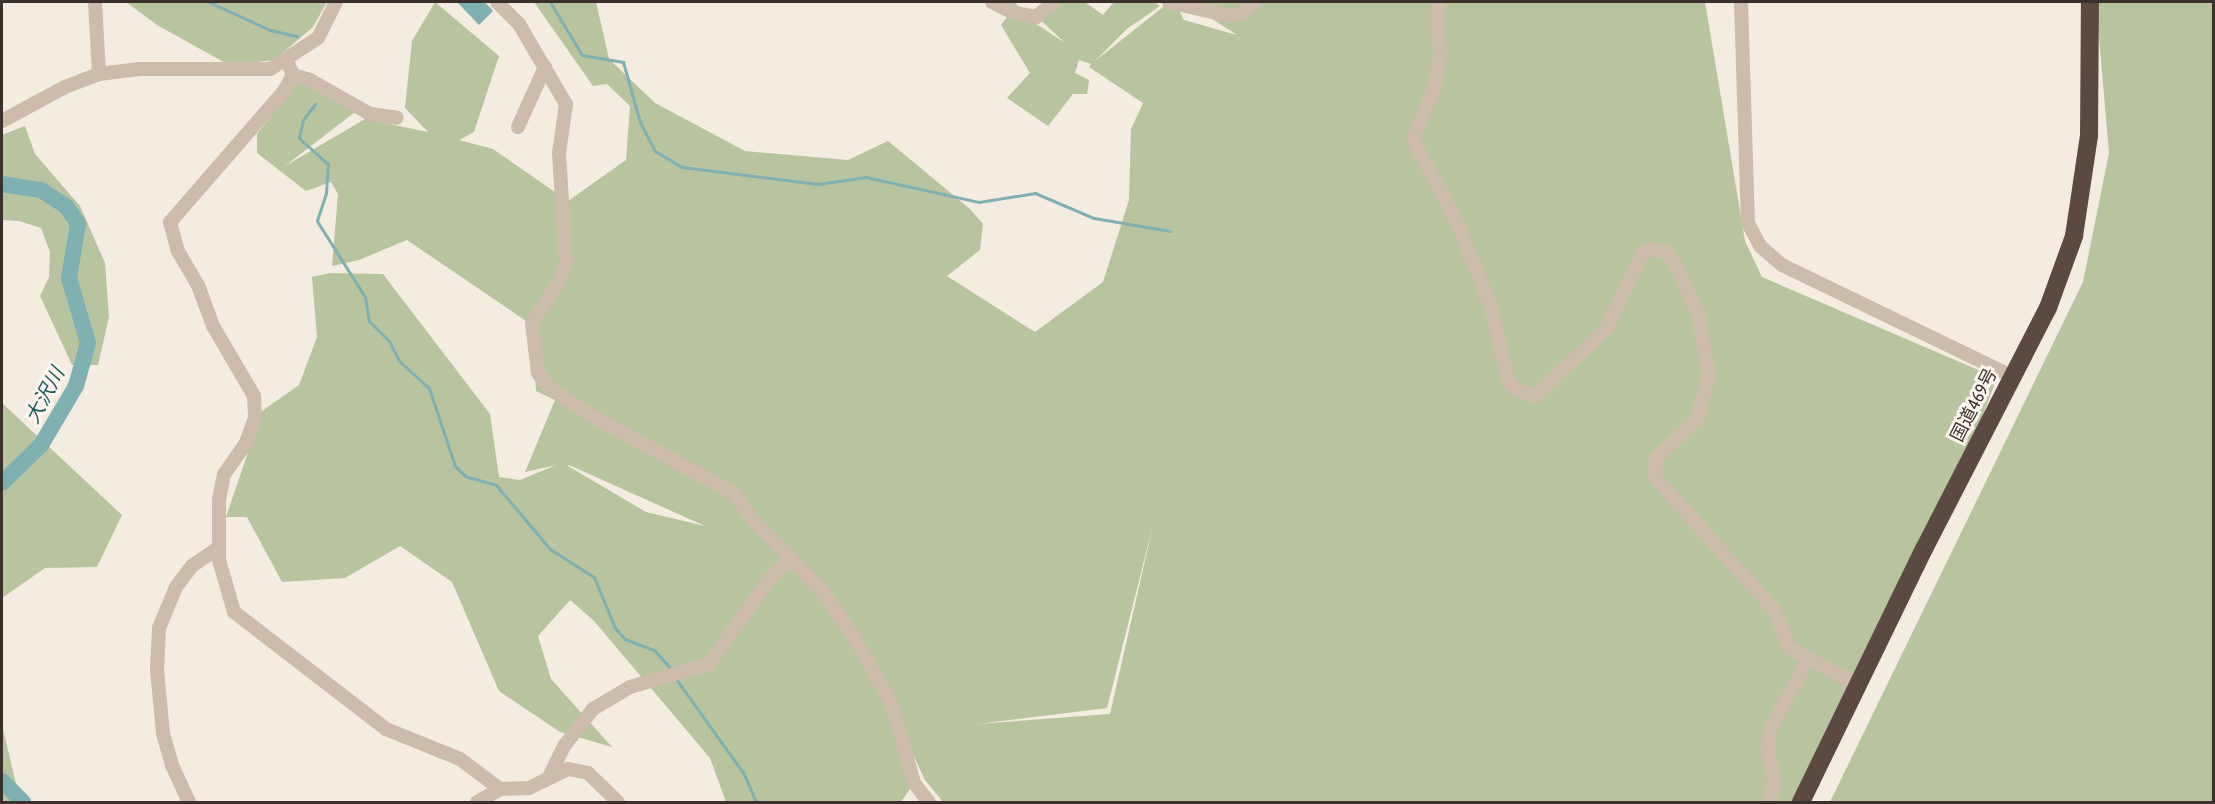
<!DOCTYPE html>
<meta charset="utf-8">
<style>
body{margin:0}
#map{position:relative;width:2215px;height:804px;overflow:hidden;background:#f4ebe1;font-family:"Asap Condensed","Noto Sans JP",sans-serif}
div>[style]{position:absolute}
.green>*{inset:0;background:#b8c4a0}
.water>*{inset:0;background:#7fb0b2}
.stream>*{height:3px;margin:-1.5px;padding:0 1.5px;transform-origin:1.5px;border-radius:1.5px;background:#7fb0b2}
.river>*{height:16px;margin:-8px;padding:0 8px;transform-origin:8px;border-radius:8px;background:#7fb0b2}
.minor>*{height:14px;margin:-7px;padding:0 7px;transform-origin:7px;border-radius:7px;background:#cdbbac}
.highway>*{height:18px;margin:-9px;padding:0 9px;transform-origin:9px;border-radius:9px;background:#5c4a42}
span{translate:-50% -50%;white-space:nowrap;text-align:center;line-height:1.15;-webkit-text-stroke:6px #fbf5ee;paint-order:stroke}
.street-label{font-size:18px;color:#3b302b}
.water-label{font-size:20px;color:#1f5a5e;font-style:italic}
.frame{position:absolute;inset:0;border:3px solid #3b302b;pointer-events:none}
</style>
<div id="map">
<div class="green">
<i style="clip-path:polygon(126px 2px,327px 2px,313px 27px,274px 60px,229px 65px,157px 25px)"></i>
<i style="clip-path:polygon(evenodd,435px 2px,499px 56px,474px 132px,459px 140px,493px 149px,568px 201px,626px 160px,630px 106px,607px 84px,593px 86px,534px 2px,596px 2px,609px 59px,655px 103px,745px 151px,848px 160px,888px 141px,970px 209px,983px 224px,980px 250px,947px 276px,1035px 332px,1103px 282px,1129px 200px,1131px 129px,1143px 103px,1089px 67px,1091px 64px,1079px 60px,1075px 73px,1089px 80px,1087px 94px,1073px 94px,1048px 126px,1007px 98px,1030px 73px,1001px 25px,1011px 12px,989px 2px,1014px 2px,1035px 23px,1065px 43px,1035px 15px,1056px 2px,1085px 2px,1103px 15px,1114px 2px,1154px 2px,1160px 6px,1127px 29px,1095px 61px,1168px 3px,1179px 10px,1184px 20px,1237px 35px,1186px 2px,1705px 2px,1745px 241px,1762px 277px,1997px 378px,1954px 490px,1801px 802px,943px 802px,925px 780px,901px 729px,914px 783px,901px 802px,726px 802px,710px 758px,594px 621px,570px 600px,538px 636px,551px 679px,612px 747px,560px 732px,499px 691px,452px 582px,400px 546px,345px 578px,282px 582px,247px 517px,226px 517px,262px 411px,299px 385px,317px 337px,312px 277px,330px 273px,383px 274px,490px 414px,499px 477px,520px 480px,556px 465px,525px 472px,555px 400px,536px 391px,532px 325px,407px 240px,359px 260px,332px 266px,338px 194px,331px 182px,306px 191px,257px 153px,257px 134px,297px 83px,309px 83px,355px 112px,285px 166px,365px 119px,428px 132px,405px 108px,412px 41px,435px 2px,568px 466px,569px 465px,705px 526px,646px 512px,568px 466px,435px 2px,1154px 521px,1110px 714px,977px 724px,1107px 708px,1154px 521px)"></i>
<i style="clip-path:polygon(2096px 2px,2213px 2px,2213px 802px,1830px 802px,2083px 282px,2109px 153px)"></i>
<i style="clip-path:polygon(25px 126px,35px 154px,80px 206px,105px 263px,109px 317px,98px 365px,72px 365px,40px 296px,49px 277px,50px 252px,41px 228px,19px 221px,2px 220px,2px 135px)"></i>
<i style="clip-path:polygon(2px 403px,122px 515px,97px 567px,45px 568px,2px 598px)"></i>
<i style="clip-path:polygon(2px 725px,18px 792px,25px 802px,2px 802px)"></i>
</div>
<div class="water">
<i style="clip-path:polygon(457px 2px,485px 2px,493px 11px,479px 25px)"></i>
</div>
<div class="stream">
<i style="left:209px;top:2px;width:67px;rotate:24.7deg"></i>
<i style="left:270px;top:30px;width:28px;rotate:13deg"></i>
<i style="left:550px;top:2px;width:62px;rotate:58.9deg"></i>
<i style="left:582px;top:55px;width:42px;rotate:9.7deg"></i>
<i style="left:623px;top:62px;width:62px;rotate:74.2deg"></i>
<i style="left:640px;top:122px;width:33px;rotate:63deg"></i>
<i style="left:655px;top:151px;width:31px;rotate:31deg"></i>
<i style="left:682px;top:167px;width:137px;rotate:7.1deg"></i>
<i style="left:818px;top:184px;width:49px;rotate:-8.3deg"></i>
<i style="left:866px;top:177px;width:116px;rotate:12.5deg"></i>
<i style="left:979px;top:202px;width:57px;rotate:-9.1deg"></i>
<i style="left:1035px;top:193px;width:64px;rotate:23deg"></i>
<i style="left:1094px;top:218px;width:77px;rotate:9.7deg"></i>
<i style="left:315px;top:104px;width:20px;rotate:127deg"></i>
<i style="left:303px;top:120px;width:18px;rotate:103deg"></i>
<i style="left:299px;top:138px;width:39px;rotate:42deg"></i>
<i style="left:328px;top:164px;width:29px;rotate:94deg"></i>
<i style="left:326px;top:193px;width:29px;rotate:108deg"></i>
<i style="left:317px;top:221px;width:90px;rotate:57.7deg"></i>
<i style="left:365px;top:297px;width:24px;rotate:81deg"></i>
<i style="left:369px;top:321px;width:28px;rotate:45deg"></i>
<i style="left:389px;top:341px;width:22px;rotate:63deg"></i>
<i style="left:399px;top:361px;width:40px;rotate:42deg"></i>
<i style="left:429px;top:388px;width:82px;rotate:71.6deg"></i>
<i style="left:455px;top:466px;width:14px;rotate:45deg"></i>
<i style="left:465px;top:476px;width:32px;rotate:16deg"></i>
<i style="left:496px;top:485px;width:84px;rotate:49.8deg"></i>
<i style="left:550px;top:549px;width:52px;rotate:32.5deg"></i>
<i style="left:594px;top:577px;width:55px;rotate:67.6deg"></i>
<i style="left:615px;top:628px;width:15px;rotate:48deg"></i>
<i style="left:625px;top:639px;width:31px;rotate:21deg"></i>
<i style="left:654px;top:650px;width:27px;rotate:48deg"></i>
<i style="left:676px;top:679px;width:117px;rotate:54.4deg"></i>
<i style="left:744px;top:774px;width:30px;rotate:67deg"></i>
</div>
<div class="river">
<i style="left:2px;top:184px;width:39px;rotate:9deg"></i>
<i style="left:41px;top:190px;width:30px;rotate:33deg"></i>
<i style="left:66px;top:206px;width:22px;rotate:56deg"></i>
<i style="left:78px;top:224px;width:55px;rotate:99.5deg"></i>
<i style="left:69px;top:278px;width:68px;rotate:73.7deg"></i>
<i style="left:88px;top:343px;width:45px;rotate:105.6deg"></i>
<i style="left:76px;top:386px;width:69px;rotate:120.7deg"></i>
<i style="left:41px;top:445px;width:54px;rotate:135.7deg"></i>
<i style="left:2px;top:781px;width:30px;rotate:45deg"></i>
</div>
<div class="minor">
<i style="left:95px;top:2px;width:72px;rotate:86.8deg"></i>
<i style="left:497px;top:2px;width:31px;rotate:45deg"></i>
<i style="left:519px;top:24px;width:93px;rotate:59.6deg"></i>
<i style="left:566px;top:104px;width:49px;rotate:98.1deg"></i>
<i style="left:559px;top:153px;width:110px;rotate:86.4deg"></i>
<i style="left:566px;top:263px;width:20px;rotate:110deg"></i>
<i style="left:559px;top:282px;width:49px;rotate:123.4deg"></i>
<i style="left:532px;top:323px;width:50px;rotate:83.2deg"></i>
<i style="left:538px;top:373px;width:21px;rotate:51deg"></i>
<i style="left:551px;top:389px;width:51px;rotate:33.1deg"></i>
<i style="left:594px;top:417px;width:161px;rotate:28.6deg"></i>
<i style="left:735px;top:494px;width:32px;rotate:55deg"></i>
<i style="left:753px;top:520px;width:99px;rotate:45.8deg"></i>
<i style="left:822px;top:591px;width:55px;rotate:55.4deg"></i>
<i style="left:853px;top:636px;width:76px;rotate:60.1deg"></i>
<i style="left:891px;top:702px;width:84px;rotate:74.1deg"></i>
<i style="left:914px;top:783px;width:24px;rotate:52deg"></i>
<i style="left:992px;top:2px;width:22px;rotate:27deg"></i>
<i style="left:1012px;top:12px;width:25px;rotate:12deg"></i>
<i style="left:1036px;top:17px;width:23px;rotate:-40deg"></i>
<i style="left:1169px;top:2px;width:63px;rotate:12.9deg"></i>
<i style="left:1230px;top:16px;width:11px;rotate:-10deg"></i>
<i style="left:1241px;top:14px;width:18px;rotate:-43deg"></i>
<i style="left:1438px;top:2px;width:54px;rotate:87.9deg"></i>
<i style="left:1440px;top:56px;width:34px;rotate:100deg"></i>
<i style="left:1434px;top:89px;width:54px;rotate:112.8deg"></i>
<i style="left:1413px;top:139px;width:97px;rotate:62.4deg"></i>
<i style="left:1458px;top:225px;width:87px;rotate:67.8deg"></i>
<i style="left:1491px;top:306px;width:76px;rotate:77.1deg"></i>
<i style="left:1508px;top:380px;width:11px;rotate:52deg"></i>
<i style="left:1515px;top:389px;width:21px;rotate:19deg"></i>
<i style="left:1535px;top:396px;width:99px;rotate:-43.4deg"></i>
<i style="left:1607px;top:328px;width:82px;rotate:-64.7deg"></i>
<i style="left:1642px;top:254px;width:9px;rotate:-36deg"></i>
<i style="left:1649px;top:249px;width:15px;rotate:8deg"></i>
<i style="left:1664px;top:251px;width:16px;rotate:47deg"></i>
<i style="left:1675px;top:263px;width:55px;rotate:65.3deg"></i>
<i style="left:1698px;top:313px;width:64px;rotate:80.1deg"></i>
<i style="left:1709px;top:376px;width:45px;rotate:105.6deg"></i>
<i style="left:1697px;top:419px;width:57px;rotate:136.4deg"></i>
<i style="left:1656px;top:458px;width:19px;rotate:93deg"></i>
<i style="left:1655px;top:477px;width:178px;rotate:48.2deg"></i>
<i style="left:1774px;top:610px;width:41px;rotate:67.2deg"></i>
<i style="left:1790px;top:648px;width:79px;rotate:28.8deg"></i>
<i style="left:1741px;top:2px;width:221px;rotate:88.2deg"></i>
<i style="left:1748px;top:223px;width:26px;rotate:62deg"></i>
<i style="left:1760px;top:246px;width:29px;rotate:41deg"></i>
<i style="left:1782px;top:265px;width:255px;rotate:25.8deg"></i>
<i style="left:287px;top:61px;width:15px;rotate:67deg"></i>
<i style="left:293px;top:75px;width:18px;rotate:119deg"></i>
<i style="left:284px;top:91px;width:174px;rotate:131deg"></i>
<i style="left:170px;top:222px;width:30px;rotate:75deg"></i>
<i style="left:178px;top:251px;width:39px;rotate:60deg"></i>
<i style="left:198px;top:285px;width:44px;rotate:69.9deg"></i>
<i style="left:213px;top:326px;width:81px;rotate:59.6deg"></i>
<i style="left:254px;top:396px;width:22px;rotate:87deg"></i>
<i style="left:255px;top:418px;width:27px;rotate:110deg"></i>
<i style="left:246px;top:443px;width:38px;rotate:125deg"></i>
<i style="left:224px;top:474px;width:25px;rotate:101deg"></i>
<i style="left:219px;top:499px;width:61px;rotate:90deg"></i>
<i style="left:219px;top:560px;width:54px;rotate:73.9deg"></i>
<i style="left:234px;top:612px;width:192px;rotate:37.6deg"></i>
<i style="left:386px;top:729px;width:80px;rotate:22.1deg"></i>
<i style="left:460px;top:759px;width:50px;rotate:36.9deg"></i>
<i style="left:500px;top:789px;width:29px;rotate:-2deg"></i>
<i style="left:529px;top:788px;width:43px;rotate:-26deg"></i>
<i style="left:568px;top:769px;width:20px;rotate:11deg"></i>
<i style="left:588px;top:773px;width:42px;rotate:44deg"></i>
<i style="left:293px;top:75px;width:18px;rotate:16deg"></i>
<i style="left:310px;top:80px;width:69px;rotate:29.5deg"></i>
<i style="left:370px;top:114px;width:27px;rotate:8deg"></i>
<i style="left:2px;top:121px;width:72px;rotate:-28.4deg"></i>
<i style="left:65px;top:87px;width:36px;rotate:-21deg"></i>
<i style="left:99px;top:74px;width:41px;rotate:-7deg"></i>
<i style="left:140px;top:69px;width:130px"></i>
<i style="left:270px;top:69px;width:57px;rotate:-32.9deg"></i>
<i style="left:318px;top:38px;width:40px;rotate:-63.4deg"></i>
<i style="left:518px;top:127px;width:66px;rotate:-65.8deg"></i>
<i style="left:548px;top:779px;width:37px;rotate:-64deg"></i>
<i style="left:564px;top:746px;width:47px;rotate:-51.9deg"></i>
<i style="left:593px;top:709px;width:43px;rotate:-30.7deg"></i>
<i style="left:630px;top:687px;width:82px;rotate:-16.2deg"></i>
<i style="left:709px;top:664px;width:105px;rotate:-54.7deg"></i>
<i style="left:770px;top:578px;width:28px;rotate:-42deg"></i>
<i style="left:189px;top:802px;width:41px;rotate:-114.7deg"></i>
<i style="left:172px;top:765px;width:33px;rotate:-106deg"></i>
<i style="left:163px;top:733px;width:63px;rotate:-95.4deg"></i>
<i style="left:157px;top:670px;width:42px;rotate:-87.3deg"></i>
<i style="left:159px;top:628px;width:44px;rotate:-67.5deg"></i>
<i style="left:176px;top:587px;width:26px;rotate:-53deg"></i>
<i style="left:192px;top:566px;width:32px;rotate:-35deg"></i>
<i style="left:477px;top:802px;width:26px;rotate:-29deg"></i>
<i style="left:1768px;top:802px;width:18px;rotate:-68deg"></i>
<i style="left:1775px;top:785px;width:38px;rotate:-101deg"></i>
<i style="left:1768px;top:748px;width:18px;rotate:-84deg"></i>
<i style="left:1770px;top:730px;width:79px;rotate:-62.1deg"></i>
</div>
<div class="highway">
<i style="left:1801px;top:802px;width:281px;rotate:-64.1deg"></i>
<i style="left:1924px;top:549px;width:271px;rotate:-62.8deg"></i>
<i style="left:2048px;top:308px;width:77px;rotate:-70.1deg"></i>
<i style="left:2074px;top:236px;width:101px;rotate:-81.5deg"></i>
<i style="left:2089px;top:136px;width:134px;rotate:-89.6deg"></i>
</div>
<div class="street-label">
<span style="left:1974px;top:405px;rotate:-63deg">国道469号</span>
</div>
<div class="water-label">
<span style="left:44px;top:395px;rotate:-62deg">大沢川</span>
</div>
<div class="frame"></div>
</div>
